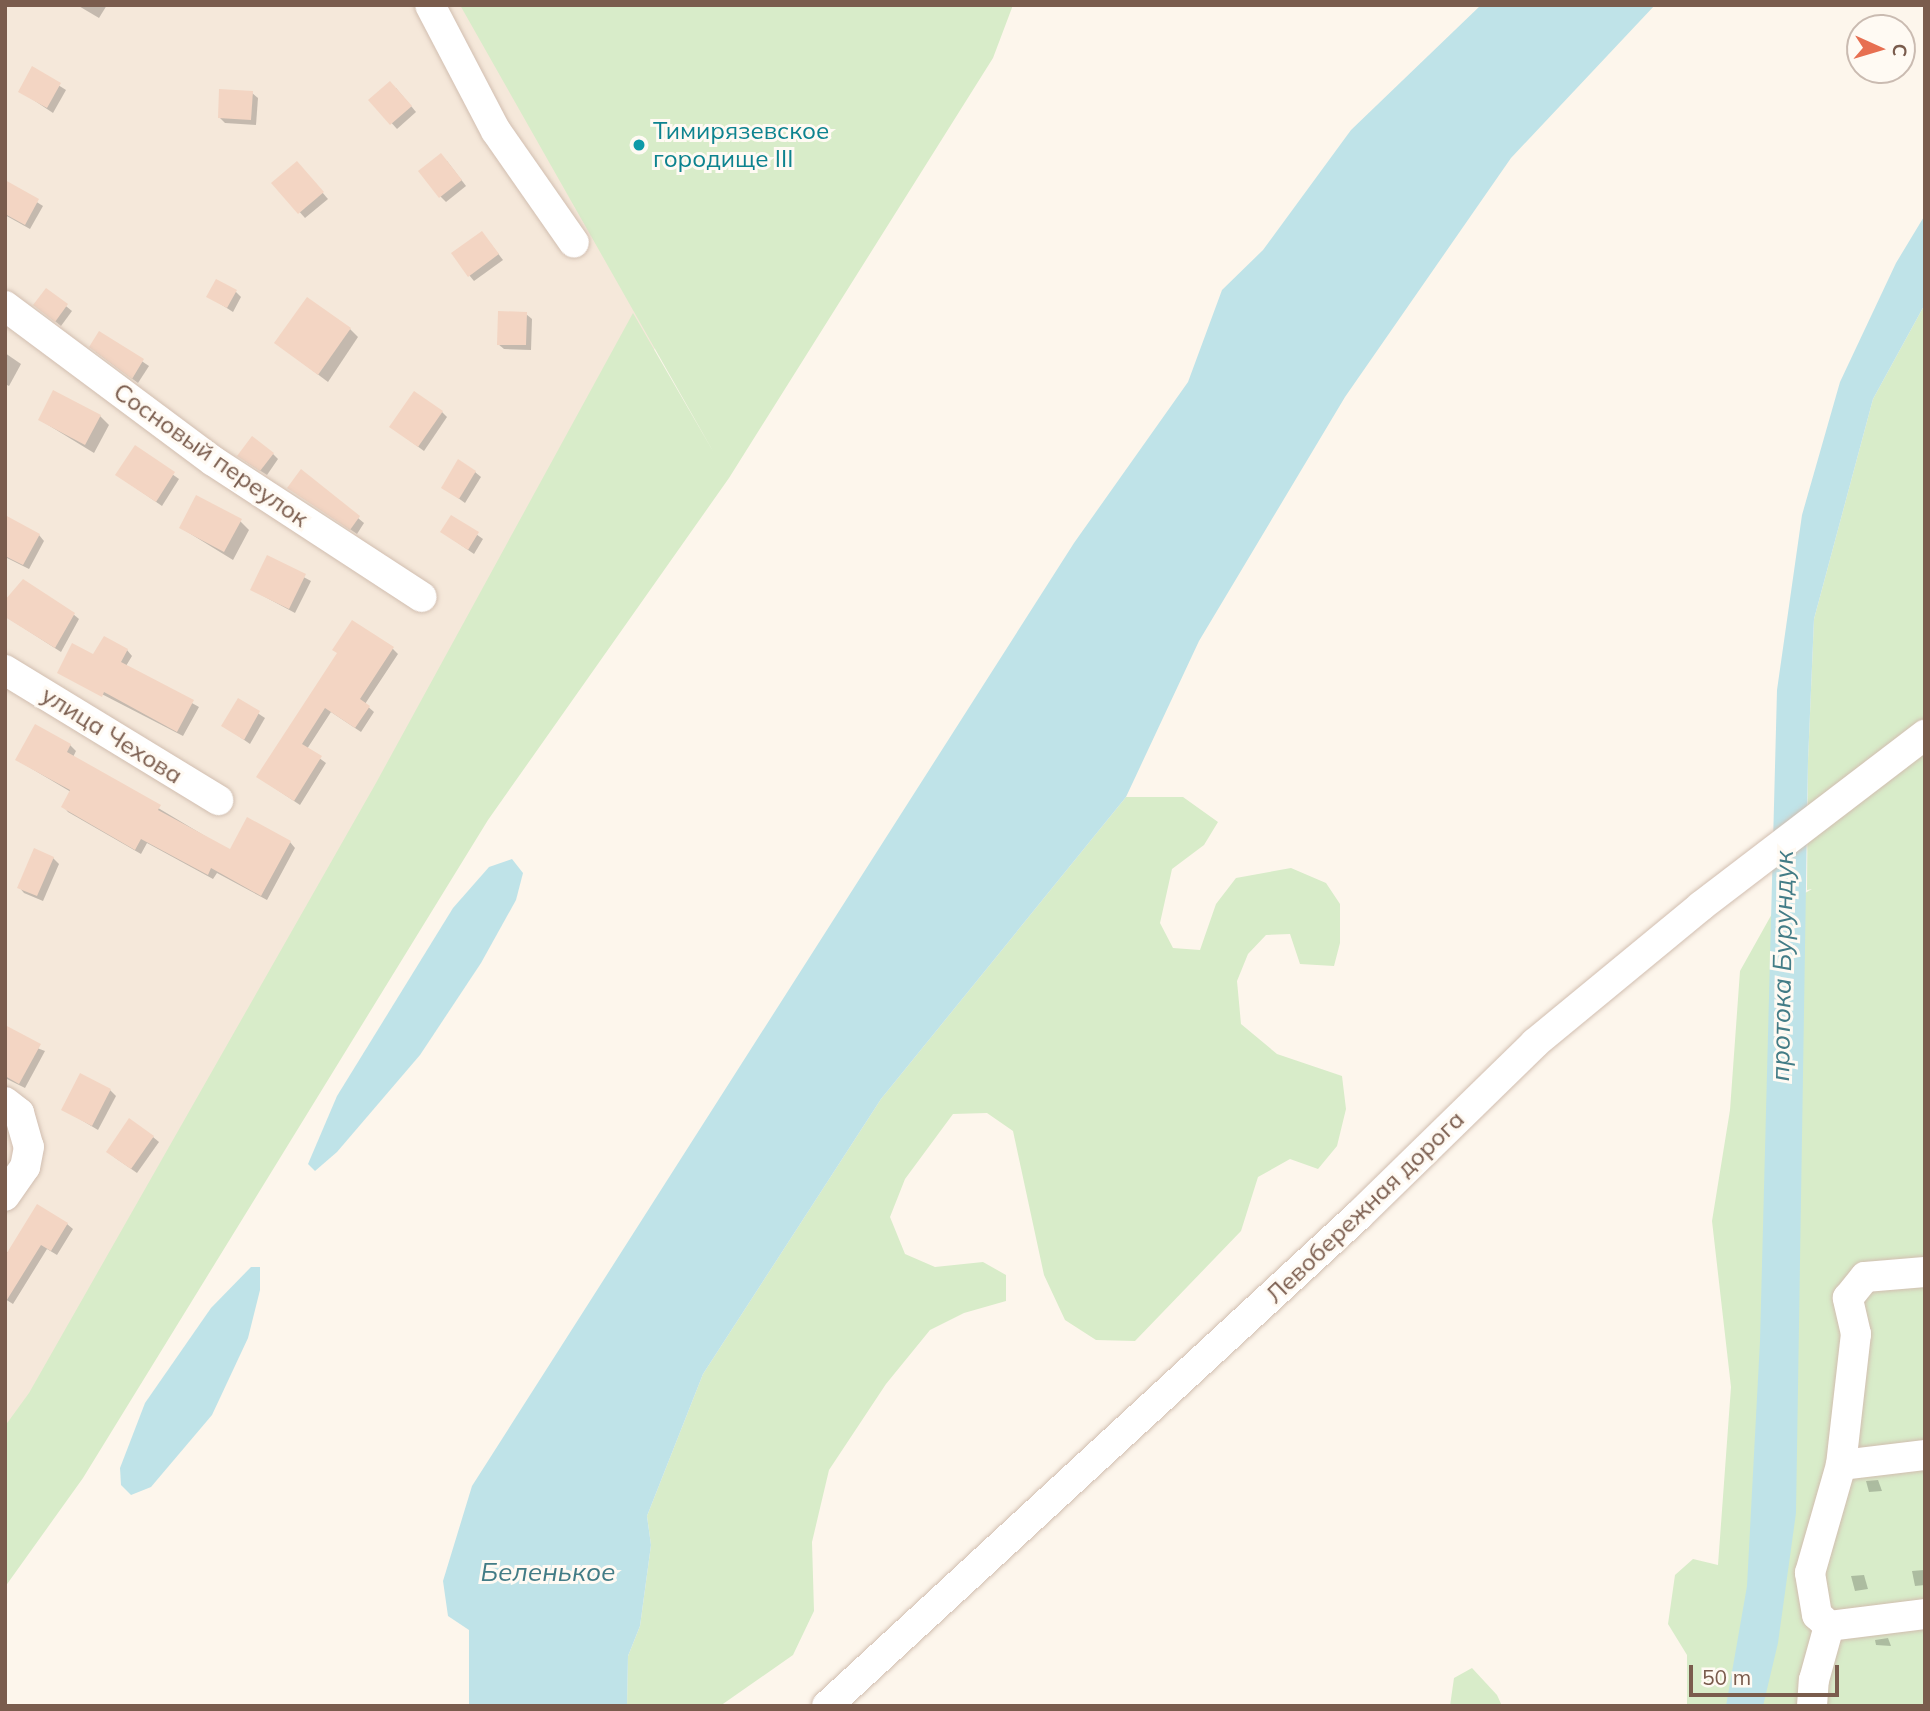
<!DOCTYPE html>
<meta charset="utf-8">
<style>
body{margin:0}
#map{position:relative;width:1930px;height:1711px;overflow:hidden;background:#fdf6ec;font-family:Mulish,sans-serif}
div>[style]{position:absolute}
.residential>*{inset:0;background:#f5e8da}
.green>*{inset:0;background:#d8ecc9}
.water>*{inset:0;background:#bfe3e8}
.shadow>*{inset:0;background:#0003}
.building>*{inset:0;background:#f3d5c3}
.roads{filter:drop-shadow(0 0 2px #d1beb0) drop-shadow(0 0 2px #d1beb0)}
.minor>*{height:30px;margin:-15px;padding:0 15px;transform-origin:15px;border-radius:15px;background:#fff}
.dots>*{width:19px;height:19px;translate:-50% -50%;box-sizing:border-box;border:4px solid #fffaf3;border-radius:50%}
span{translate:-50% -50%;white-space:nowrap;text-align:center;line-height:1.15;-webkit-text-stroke:6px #fffaf3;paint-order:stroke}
.culture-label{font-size:24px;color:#0d838f}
.left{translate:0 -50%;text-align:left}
.street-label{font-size:24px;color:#7a5c4d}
.water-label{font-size:26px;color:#437c86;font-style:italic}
.frame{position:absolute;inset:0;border:7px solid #7a5c4d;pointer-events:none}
.north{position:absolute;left:1846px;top:14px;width:70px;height:70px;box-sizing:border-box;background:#fffaf3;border:2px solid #cabbb1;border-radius:50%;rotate:94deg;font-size:19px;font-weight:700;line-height:28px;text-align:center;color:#7a5c4d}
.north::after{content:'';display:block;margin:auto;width:24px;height:32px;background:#e76f51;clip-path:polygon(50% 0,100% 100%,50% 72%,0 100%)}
.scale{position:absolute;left:1689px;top:1665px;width:150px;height:32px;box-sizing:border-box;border:4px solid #7a5c4d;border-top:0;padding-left:9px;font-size:21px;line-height:24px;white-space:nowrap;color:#7a5c4d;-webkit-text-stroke:5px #fffaf3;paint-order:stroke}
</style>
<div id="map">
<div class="residential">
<i style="clip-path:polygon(5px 5px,478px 5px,662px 335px,205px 1180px,5px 1476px)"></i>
</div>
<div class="green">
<i style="clip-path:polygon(460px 5px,1013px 5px,993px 58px,729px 478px,488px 820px,83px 1478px,5px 1587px,5px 1426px,29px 1393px,376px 783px,633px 313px,714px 453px)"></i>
<i style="clip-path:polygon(1925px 304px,1925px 1706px,1687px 1706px,1687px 1655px,1668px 1624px,1675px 1575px,1693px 1559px,1718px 1565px,1731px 1387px,1712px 1221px,1730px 1110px,1740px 971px,1773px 912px,1812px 889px,1807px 890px,1808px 761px,1814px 619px,1873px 399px)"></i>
<i style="clip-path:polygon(1126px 797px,1183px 797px,1218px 822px,1204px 845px,1172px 869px,1160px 923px,1173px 948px,1200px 950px,1216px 904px,1236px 878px,1291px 868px,1326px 883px,1340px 904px,1340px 943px,1334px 966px,1300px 964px,1290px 934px,1266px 935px,1248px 954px,1237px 981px,1241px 1024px,1277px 1054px,1342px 1076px,1346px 1109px,1337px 1146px,1318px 1169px,1290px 1159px,1258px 1177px,1241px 1231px,1135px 1341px,1096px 1340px,1065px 1320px,1044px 1275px,1013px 1131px,987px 1113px,953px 1114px,905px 1179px,890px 1217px,905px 1254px,935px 1267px,983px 1262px,1006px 1275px,1006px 1301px,964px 1313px,930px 1330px,886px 1384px,829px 1470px,812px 1542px,814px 1611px,793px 1655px,720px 1706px,627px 1706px,628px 1656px,640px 1626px,651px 1545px,647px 1516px,703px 1374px,881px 1099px)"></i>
<i style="clip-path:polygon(1472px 1668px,1497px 1695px,1502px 1706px,1450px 1706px,1454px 1678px)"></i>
</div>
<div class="water">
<i style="clip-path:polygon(1481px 5px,1655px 5px,1511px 158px,1345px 397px,1199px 641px,1126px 797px,881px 1099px,703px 1374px,647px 1516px,651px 1545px,640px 1626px,628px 1656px,627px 1706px,469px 1706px,469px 1630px,448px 1616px,443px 1581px,472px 1486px,1074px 543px,1188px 382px,1222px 290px,1263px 250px,1351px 130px)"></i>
<i style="clip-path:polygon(1925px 215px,1925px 304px,1873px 399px,1814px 619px,1808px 761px,1796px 1513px,1778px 1643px,1763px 1706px,1726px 1706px,1747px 1586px,1760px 1341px,1777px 690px,1802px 515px,1840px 382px,1896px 263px)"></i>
<i style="clip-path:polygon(512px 859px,523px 873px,516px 900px,481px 963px,420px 1055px,337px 1152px,315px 1171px,308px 1164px,337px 1096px,453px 908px,489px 867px)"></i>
<i style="clip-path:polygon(251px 1267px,260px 1267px,260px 1290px,248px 1338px,212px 1415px,151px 1487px,131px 1495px,121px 1485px,120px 1468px,145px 1403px,211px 1308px)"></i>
</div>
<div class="shadow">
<i style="clip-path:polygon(77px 5px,107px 5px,99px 18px)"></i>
<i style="clip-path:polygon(33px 69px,66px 90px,53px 113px,20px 91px)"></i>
<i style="clip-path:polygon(396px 88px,416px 112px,397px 129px,371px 100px)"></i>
<i style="clip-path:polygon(252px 93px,258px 98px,256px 125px,225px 123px,220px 118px)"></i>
<i style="clip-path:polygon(447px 161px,466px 186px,446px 202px,440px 196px)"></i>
<i style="clip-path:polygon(302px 169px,328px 199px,305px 218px,274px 183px)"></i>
<i style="clip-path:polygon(5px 182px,43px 206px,30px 229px,5px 215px)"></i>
<i style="clip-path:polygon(487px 239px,503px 260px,474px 281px,469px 275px)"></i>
<i style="clip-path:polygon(46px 290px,72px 311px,61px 326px,41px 310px)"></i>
<i style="clip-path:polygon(236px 292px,241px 297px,233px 312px,208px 296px)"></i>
<i style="clip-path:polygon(526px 314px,532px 319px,531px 350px,504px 349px,498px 344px)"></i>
<i style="clip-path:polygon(350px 329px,358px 337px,328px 382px,276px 343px)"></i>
<i style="clip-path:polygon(100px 333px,149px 366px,138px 383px,96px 352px)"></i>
<i style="clip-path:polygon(5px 353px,21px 364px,9px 386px,5px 384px)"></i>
<i style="clip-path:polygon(442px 412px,447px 417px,424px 451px,391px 427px)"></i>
<i style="clip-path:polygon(100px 416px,109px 425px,94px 453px,40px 420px)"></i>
<i style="clip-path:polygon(135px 448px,179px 479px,162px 506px,117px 475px)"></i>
<i style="clip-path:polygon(273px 454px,278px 459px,267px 475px,245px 461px)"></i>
<i style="clip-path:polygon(302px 472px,364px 523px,357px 534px,289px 488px)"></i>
<i style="clip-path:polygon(475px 472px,481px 477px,465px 503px,443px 487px)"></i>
<i style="clip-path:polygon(452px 517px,483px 539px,474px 554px,442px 532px)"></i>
<i style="clip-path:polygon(240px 521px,249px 530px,233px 560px,181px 528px)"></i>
<i style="clip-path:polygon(5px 529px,39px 535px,44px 541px,29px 569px,5px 557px)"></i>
<i style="clip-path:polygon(268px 558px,311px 581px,295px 613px,252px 590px)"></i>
<i style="clip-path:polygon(73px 614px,79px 619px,61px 652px,5px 616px)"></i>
<i style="clip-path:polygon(393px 649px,398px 654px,365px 704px,374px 712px,361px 732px,331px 712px,307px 749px,326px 763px,300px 805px,258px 777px,339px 654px)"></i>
<i style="clip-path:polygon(127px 650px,132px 656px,126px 666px,199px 707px,183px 736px,59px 672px,94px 657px)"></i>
<i style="clip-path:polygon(238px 700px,265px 718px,250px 744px,224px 726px)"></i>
<i style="clip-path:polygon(36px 726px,70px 745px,76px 751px,73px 757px,230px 851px,290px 842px,295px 848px,267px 900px,217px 873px,213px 879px,147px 843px,141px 854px,68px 812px,63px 806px,71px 792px,17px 760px)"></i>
<i style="clip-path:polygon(53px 858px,59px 864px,43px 901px,24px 893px,19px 887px)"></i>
<i style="clip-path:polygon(5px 1036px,45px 1051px,25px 1088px,5px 1078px)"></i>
<i style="clip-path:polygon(110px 1090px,116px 1096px,98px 1130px,63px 1109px)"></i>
<i style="clip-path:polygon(153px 1137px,159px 1142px,137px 1173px,114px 1157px)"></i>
<i style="clip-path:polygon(67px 1224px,73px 1229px,57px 1255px,47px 1249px,13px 1304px,5px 1299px,5px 1251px,9px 1253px)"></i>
<i style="clip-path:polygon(1878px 1480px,1882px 1491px,1869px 1492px,1866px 1481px)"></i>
<i style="clip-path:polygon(1924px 1570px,1925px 1585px,1915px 1586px,1912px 1571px)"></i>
<i style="clip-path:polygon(1864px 1575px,1868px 1589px,1855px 1591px,1851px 1576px)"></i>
<i style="clip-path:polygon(1888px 1638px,1891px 1646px,1876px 1645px,1875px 1640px)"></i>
</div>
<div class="building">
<i style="clip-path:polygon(32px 66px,61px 83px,47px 108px,18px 92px)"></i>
<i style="clip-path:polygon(390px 81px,412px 106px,390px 125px,368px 100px)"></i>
<i style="clip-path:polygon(219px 89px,253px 91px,251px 120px,218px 118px)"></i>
<i style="clip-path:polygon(441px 153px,462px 180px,439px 198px,418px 171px)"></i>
<i style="clip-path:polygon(297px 161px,324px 192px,298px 214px,271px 183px)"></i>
<i style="clip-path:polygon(5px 180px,39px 199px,25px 225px,5px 214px)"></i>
<i style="clip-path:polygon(482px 231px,499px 254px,468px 277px,451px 253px)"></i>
<i style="clip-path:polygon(216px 279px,237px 290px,227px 308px,206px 297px)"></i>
<i style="clip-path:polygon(46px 288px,68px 304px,55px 322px,33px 305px)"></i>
<i style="clip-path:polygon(307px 297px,351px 328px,318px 375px,274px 343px)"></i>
<i style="clip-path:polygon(498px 311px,527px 312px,526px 345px,497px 345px)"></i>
<i style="clip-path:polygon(99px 331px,144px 359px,132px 379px,89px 347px)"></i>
<i style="clip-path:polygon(53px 390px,101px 415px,85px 445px,38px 420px)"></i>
<i style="clip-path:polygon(414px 391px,443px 411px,418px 447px,389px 427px)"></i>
<i style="clip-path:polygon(252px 436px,274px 453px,260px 471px,237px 456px)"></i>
<i style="clip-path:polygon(135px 445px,175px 472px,156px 502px,115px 475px)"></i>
<i style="clip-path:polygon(458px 459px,476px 471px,459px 499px,441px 488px)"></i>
<i style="clip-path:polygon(301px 469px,360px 516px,350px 530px,287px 488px)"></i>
<i style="clip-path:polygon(196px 495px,242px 519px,224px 552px,179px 528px)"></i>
<i style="clip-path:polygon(5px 515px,40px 534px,23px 565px,5px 556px)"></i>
<i style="clip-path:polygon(451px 515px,479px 532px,468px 550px,440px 532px)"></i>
<i style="clip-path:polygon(267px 555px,306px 574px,289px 609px,250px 590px)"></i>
<i style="clip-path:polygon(23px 579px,75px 613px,55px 648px,5px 617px,5px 600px)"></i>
<i style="clip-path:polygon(352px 620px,394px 647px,360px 699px,370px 706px,355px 728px,325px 708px,302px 744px,322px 756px,294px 801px,256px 777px,337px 653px,332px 650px)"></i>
<i style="clip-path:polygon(104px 636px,128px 649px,121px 662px,194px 700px,177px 732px,104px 692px,102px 697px,57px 673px,72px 643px,93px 654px)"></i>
<i style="clip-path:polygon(238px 698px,260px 711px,244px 740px,221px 726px)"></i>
<i style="clip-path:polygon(35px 724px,71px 744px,67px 752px,161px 805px,158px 810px,230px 849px,247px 817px,291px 841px,261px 896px,211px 868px,208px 875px,141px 839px,135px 850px,61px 807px,70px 790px,15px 760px)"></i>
<i style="clip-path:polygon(34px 848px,54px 857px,37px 896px,17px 888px)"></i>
<i style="clip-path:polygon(5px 1025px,41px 1044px,19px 1084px,5px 1076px)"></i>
<i style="clip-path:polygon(80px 1073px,111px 1089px,92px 1126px,61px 1110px)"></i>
<i style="clip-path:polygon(129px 1118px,154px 1136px,131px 1169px,106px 1152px)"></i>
<i style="clip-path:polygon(37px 1204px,68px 1223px,51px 1251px,41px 1245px,5px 1303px,5px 1256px)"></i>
</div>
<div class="roads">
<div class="minor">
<i style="left:430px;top:5px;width:142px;rotate:62.4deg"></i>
<i style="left:496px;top:131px;width:136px;rotate:55.1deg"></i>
<i style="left:5px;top:306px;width:259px;rotate:36.7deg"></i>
<i style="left:213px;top:461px;width:249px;rotate:33.1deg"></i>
<i style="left:5px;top:670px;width:250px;rotate:31.4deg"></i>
<i style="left:5px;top:1102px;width:18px;rotate:38deg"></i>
<i style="left:19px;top:1113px;width:35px;rotate:74deg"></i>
<i style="left:29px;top:1147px;width:20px;rotate:101deg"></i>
<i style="left:25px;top:1167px;width:35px;rotate:125deg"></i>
<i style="left:1841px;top:1465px;width:85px;rotate:-6.8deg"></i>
<i style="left:1829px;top:1626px;width:97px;rotate:-7.1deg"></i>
<i style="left:827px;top:1706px;width:724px;rotate:-42.7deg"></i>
<i style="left:1359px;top:1215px;width:246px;rotate:-44.3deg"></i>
<i style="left:1535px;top:1043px;width:215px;rotate:-39.5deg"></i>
<i style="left:1701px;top:906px;width:282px;rotate:-37.4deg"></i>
<i style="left:1812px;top:1706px;width:26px;rotate:-86deg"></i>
<i style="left:1814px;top:1680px;width:56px;rotate:-74.5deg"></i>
<i style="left:1829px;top:1626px;width:16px;rotate:-137deg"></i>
<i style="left:1817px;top:1615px;width:43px;rotate:-99.5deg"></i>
<i style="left:1810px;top:1573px;width:112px;rotate:-74deg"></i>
<i style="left:1841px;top:1465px;width:132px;rotate:-83.5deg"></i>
<i style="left:1856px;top:1334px;width:37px;rotate:-103deg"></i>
<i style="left:1848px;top:1298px;width:27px;rotate:-51deg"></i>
<i style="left:1865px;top:1277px;width:60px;rotate:-4.8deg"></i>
</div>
</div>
<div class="dots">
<i style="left:639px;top:145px;background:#0f9aa8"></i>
</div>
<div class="culture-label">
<span class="left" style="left:653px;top:145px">Тимирязевское<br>городище III</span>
</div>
<div class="street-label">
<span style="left:211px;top:455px;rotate:35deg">Сосновый переулок</span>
<span style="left:112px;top:735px;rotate:32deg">улица Чехова</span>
<span style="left:1365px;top:1207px;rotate:-44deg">Левобережная дорога</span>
</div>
<div class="water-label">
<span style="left:1782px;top:966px;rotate:-89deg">протока Бурундук</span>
<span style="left:548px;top:1572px">Беленькое</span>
</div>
<div class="frame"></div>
<div class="north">С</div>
<div class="scale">50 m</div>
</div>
